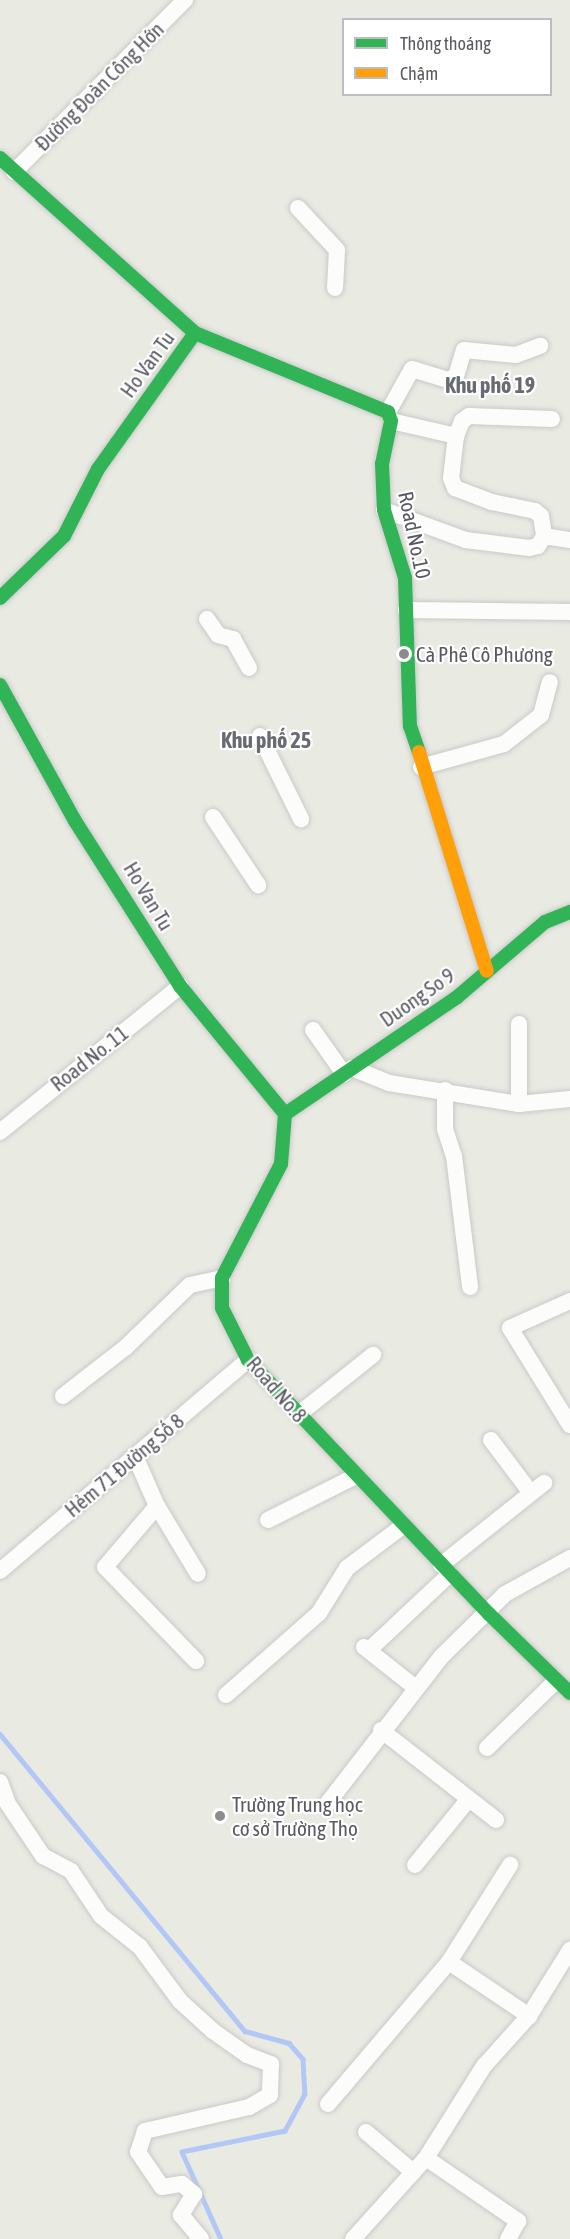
<!DOCTYPE html>
<meta charset="utf-8">
<style>
body{margin:0}
#map{position:relative;width:570px;height:2239px;overflow:hidden;background:#e9eae2;font-family:"Asap Condensed",sans-serif}
div>[style]{position:absolute}
.stream>*{height:4.5px;margin:-2.25px;padding:0 2.25px;transform-origin:2.25px;border-radius:2.25px;background:#b3c7f6}
.roads{filter:drop-shadow(0 0 2px #c9c9c9) drop-shadow(0 0 2px #c9c9c9)}
.street>*{height:16px;margin:-8px;padding:0 8px;transform-origin:8px;border-radius:8px;background:#fcfcfb}
.fast>*{height:14px;margin:-7px;padding:0 7px;transform-origin:7px;border-radius:7px;background:#30b455}
.slow>*{height:14px;margin:-7px;padding:0 7px;transform-origin:7px;border-radius:7px;background:#ff9f0a}
.dots>*{width:16px;height:16px;translate:-50% -50%;box-sizing:border-box;border:3px solid #fff;border-radius:50%}
span{translate:-50% -50%;white-space:nowrap;text-align:center;line-height:1.15;-webkit-text-stroke:4.5px #fff;paint-order:stroke}
.street-label{font-size:21px;color:#585961}
.poi-label{font-size:21px;color:#585961}
.left{translate:0 -50%;text-align:left}
.neighbourhood-label{font-size:22px;color:#696b73;font-weight:700}
.legend{position:absolute;left:342px;top:18px;width:210px;height:78px;box-sizing:border-box;background:#fff;border:2px solid #bcbdc0;margin:0;padding:8px 10px;list-style:none;font-size:18px;color:#585961}
.legend li{display:flex;align-items:center;gap:12px;height:30px}
.legend b{width:30px;border:2px solid #bcbdc0}
</style>
<div id="map">
<div class="stream">
<i style="left:0;top:1734px;width:385px;rotate:50.5deg"></i>
<i style="left:245px;top:2031px;width:46px;rotate:15.3deg"></i>
<i style="left:289px;top:2043px;width:21px;rotate:49deg"></i>
<i style="left:303px;top:2059px;width:35px;rotate:87deg"></i>
<i style="left:305px;top:2094px;width:42px;rotate:118.4deg"></i>
<i style="left:285px;top:2131px;width:105px;rotate:168.5deg"></i>
<i style="left:182px;top:2152px;width:95px;rotate:65.9deg"></i>
</div>
<div class="roads">
<div class="street">
<i style="left:14px;top:172px;width:243px;rotate:-45.2deg"></i>
<i style="left:298px;top:208px;width:57px;rotate:47.1deg"></i>
<i style="left:337px;top:250px;width:38px;rotate:93deg"></i>
<i style="left:388px;top:412px;width:49px;rotate:-60.8deg"></i>
<i style="left:412px;top:369px;width:39px;rotate:17deg"></i>
<i style="left:449px;top:380px;width:8px;rotate:-30deg"></i>
<i style="left:456px;top:376px;width:27px;rotate:-73deg"></i>
<i style="left:464px;top:350px;width:52px;rotate:5.5deg"></i>
<i style="left:516px;top:355px;width:26px;rotate:-21deg"></i>
<i style="left:391px;top:421px;width:67px;rotate:13deg"></i>
<i style="left:456px;top:436px;width:42px;rotate:96.8deg"></i>
<i style="left:451px;top:478px;width:11px;rotate:68deg"></i>
<i style="left:455px;top:488px;width:40px;rotate:21deg"></i>
<i style="left:492px;top:502px;width:44px;rotate:11.8deg"></i>
<i style="left:535px;top:511px;width:8px;rotate:40deg"></i>
<i style="left:541px;top:516px;width:20px;rotate:81deg"></i>
<i style="left:544px;top:536px;width:26px;rotate:9deg"></i>
<i style="left:456px;top:436px;width:16px;rotate:-68deg"></i>
<i style="left:462px;top:421px;width:9px;rotate:-36deg"></i>
<i style="left:469px;top:416px;width:83px;rotate:2.1deg"></i>
<i style="left:384px;top:510px;width:87px;rotate:20.1deg"></i>
<i style="left:466px;top:540px;width:64px;rotate:7.2deg"></i>
<i style="left:529px;top:548px;width:9px;rotate:-13deg"></i>
<i style="left:538px;top:546px;width:12px;rotate:-59deg"></i>
<i style="left:406px;top:610px;width:164px;rotate:0.7deg"></i>
<i style="left:207px;top:619px;width:19px;rotate:55deg"></i>
<i style="left:218px;top:635px;width:16px;rotate:15deg"></i>
<i style="left:233px;top:639px;width:33px;rotate:61deg"></i>
<i style="left:260px;top:736px;width:93px;rotate:63.7deg"></i>
<i style="left:421px;top:767px;width:86px;rotate:-15.5deg"></i>
<i style="left:504px;top:744px;width:47px;rotate:-38.1deg"></i>
<i style="left:541px;top:715px;width:34px;rotate:-75deg"></i>
<i style="left:213px;top:817px;width:82px;rotate:56.5deg"></i>
<i style="left:519px;top:1024px;width:80px;rotate:90deg"></i>
<i style="left:313px;top:1030px;width:54px;rotate:54.8deg"></i>
<i style="left:352px;top:1068px;width:40px;rotate:22deg"></i>
<i style="left:389px;top:1083px;width:132px;rotate:9.2deg"></i>
<i style="left:519px;top:1104px;width:51px;rotate:-5.6deg"></i>
<i style="left:445px;top:1090px;width:39px;rotate:90deg"></i>
<i style="left:445px;top:1129px;width:28px;rotate:72deg"></i>
<i style="left:454px;top:1156px;width:132px;rotate:83deg"></i>
<i style="left:0;top:1132px;width:232px;rotate:-39deg"></i>
<i style="left:570px;top:1301px;width:66px;rotate:155.8deg"></i>
<i style="left:510px;top:1328px;width:114px;rotate:58.3deg"></i>
<i style="left:63px;top:1396px;width:80px;rotate:-37.9deg"></i>
<i style="left:126px;top:1347px;width:89px;rotate:-44.1deg"></i>
<i style="left:190px;top:1285px;width:33px;rotate:-12deg"></i>
<i style="left:299px;top:1414px;width:95px;rotate:-38.6deg"></i>
<i style="left:491px;top:1440px;width:66px;rotate:53deg"></i>
<i style="left:135px;top:1456px;width:55px;rotate:66.3deg"></i>
<i style="left:157px;top:1506px;width:79px;rotate:58.9deg"></i>
<i style="left:157px;top:1506px;width:80px;rotate:130.4deg"></i>
<i style="left:105px;top:1567px;width:131px;rotate:45.9deg"></i>
<i style="left:268px;top:1520px;width:98px;rotate:-26.6deg"></i>
<i style="left:441px;top:1565px;width:132px;rotate:-38.5deg"></i>
<i style="left:0;top:1571px;width:326px;rotate:-40.4deg"></i>
<i style="left:364px;top:1647px;width:66px;rotate:38.3deg"></i>
<i style="left:369px;top:1650px;width:111px;rotate:-43.2deg"></i>
<i style="left:226px;top:1695px;width:124px;rotate:-41.4deg"></i>
<i style="left:319px;top:1613px;width:53px;rotate:-58.1deg"></i>
<i style="left:347px;top:1568px;width:70px;rotate:-36.9deg"></i>
<i style="left:381px;top:1730px;width:146px;rotate:38deg"></i>
<i style="left:487px;top:1748px;width:96px;rotate:-44.2deg"></i>
<i style="left:0;top:1782px;width:23px;rotate:70deg"></i>
<i style="left:8px;top:1804px;width:63px;rotate:56.1deg"></i>
<i style="left:43px;top:1856px;width:32px;rotate:28deg"></i>
<i style="left:71px;top:1871px;width:54px;rotate:56.3deg"></i>
<i style="left:101px;top:1916px;width:50px;rotate:38.5deg"></i>
<i style="left:140px;top:1947px;width:67px;rotate:53.5deg"></i>
<i style="left:180px;top:2001px;width:45px;rotate:42.3deg"></i>
<i style="left:213px;top:2031px;width:42px;rotate:35.2deg"></i>
<i style="left:247px;top:2055px;width:26px;rotate:21deg"></i>
<i style="left:271px;top:2064px;width:31px;rotate:92deg"></i>
<i style="left:270px;top:2095px;width:24px;rotate:150deg"></i>
<i style="left:249px;top:2107px;width:107px;rotate:167deg"></i>
<i style="left:145px;top:2131px;width:22px;rotate:108deg"></i>
<i style="left:138px;top:2152px;width:42px;rotate:55.6deg"></i>
<i style="left:162px;top:2187px;width:20px;rotate:-9deg"></i>
<i style="left:182px;top:2184px;width:16px;rotate:40deg"></i>
<i style="left:194px;top:2194px;width:25px;rotate:122deg"></i>
<i style="left:181px;top:2215px;width:31px;rotate:50deg"></i>
<i style="left:327px;top:1804px;width:187px;rotate:-52.2deg"></i>
<i style="left:442px;top:1656px;width:88px;rotate:-44.5deg"></i>
<i style="left:505px;top:1594px;width:74px;rotate:-29deg"></i>
<i style="left:415px;top:1865px;width:84px;rotate:-50.8deg"></i>
<i style="left:449px;top:1962px;width:97px;rotate:34deg"></i>
<i style="left:328px;top:2104px;width:187px;rotate:-49.6deg"></i>
<i style="left:449px;top:1962px;width:115px;rotate:-57.8deg"></i>
<i style="left:366px;top:2132px;width:62px;rotate:40.4deg"></i>
<i style="left:426px;top:2158px;width:112px;rotate:34.4deg"></i>
<i style="left:518px;top:2221px;width:21px;rotate:119deg"></i>
<i style="left:353px;top:2239px;width:109px;rotate:-48deg"></i>
<i style="left:426px;top:2158px;width:109px;rotate:-57.8deg"></i>
<i style="left:484px;top:2066px;width:67px;rotate:-48deg"></i>
<i style="left:529px;top:2016px;width:78px;rotate:-58.2deg"></i>
</div>
<div class="fast">
<i style="left:0;top:158px;width:262px;rotate:41.9deg"></i>
<i style="left:195px;top:333px;width:209px;rotate:22.3deg"></i>
<i style="left:388px;top:412px;width:9px;rotate:72deg"></i>
<i style="left:391px;top:421px;width:44px;rotate:101.8deg"></i>
<i style="left:382px;top:464px;width:46px;rotate:87.5deg"></i>
<i style="left:384px;top:510px;width:71px;rotate:72.8deg"></i>
<i style="left:405px;top:578px;width:148px;rotate:88.1deg"></i>
<i style="left:410px;top:726px;width:28px;rotate:71deg"></i>
<i style="left:0;top:598px;width:89px;rotate:-44.1deg"></i>
<i style="left:64px;top:536px;width:75px;rotate:-63.1deg"></i>
<i style="left:98px;top:469px;width:167px;rotate:-54.5deg"></i>
<i style="left:0;top:685px;width:155px;rotate:61.1deg"></i>
<i style="left:75px;top:821px;width:196px;rotate:57.5deg"></i>
<i style="left:180px;top:986px;width:166px;rotate:50.6deg"></i>
<i style="left:285px;top:1114px;width:50px;rotate:94.6deg"></i>
<i style="left:281px;top:1164px;width:128px;rotate:117.4deg"></i>
<i style="left:222px;top:1278px;width:30px;rotate:90deg"></i>
<i style="left:222px;top:1308px;width:58px;rotate:63.4deg"></i>
<i style="left:248px;top:1360px;width:350px;rotate:46.5deg"></i>
<i style="left:489px;top:1614px;width:113px;rotate:44.3deg"></i>
<i style="left:285px;top:1114px;width:207px;rotate:-34.2deg"></i>
<i style="left:456px;top:998px;width:117px;rotate:-40.5deg"></i>
<i style="left:545px;top:922px;width:27px;rotate:-22deg"></i>
</div>
<div class="slow">
<i style="left:419px;top:752px;width:229px;rotate:72.8deg"></i>
</div>
</div>
<div class="dots">
<i style="left:404px;top:654px;background:#8b8c8e"></i>
<i style="left:220px;top:1816px;background:#8b8c8e"></i>
</div>
<div class="street-label">
<span style="left:99px;top:86px;rotate:-45deg">Đường Đoàn Công Hớn</span>
<span style="left:147px;top:364px;rotate:-54deg">Ho Van Tu</span>
<span style="left:415px;top:535px;rotate:78deg">Road No.10</span>
<span style="left:149px;top:896px;rotate:59deg">Ho Van Tu</span>
<span style="left:417px;top:997px;rotate:-35deg">Duong So 9</span>
<span style="left:89px;top:1058px;rotate:-38deg">Road No. 11</span>
<span style="left:277px;top:1389px;rotate:49deg">Road No.8</span>
<span style="left:124px;top:1465px;rotate:-40deg">Hẻm 71 Đường Số 8</span>
</div>
<div class="poi-label">
<span class="left" style="left:416px;top:654px">Cà Phê Cô Phương</span>
<span class="left" style="left:232px;top:1816px">Trường Trung học<br>cơ sở Trường Thọ</span>
</div>
<div class="neighbourhood-label">
<span style="left:490px;top:386px">Khu phố 19</span>
<span style="left:266px;top:741px">Khu phố 25</span>
</div>
<ul class="legend">
<li><b style="height:8px;background:#30b455"></b>Thông thoáng</li>
<li><b style="height:8px;background:#ff9f0a"></b>Chậm</li>
</ul>
</div>
